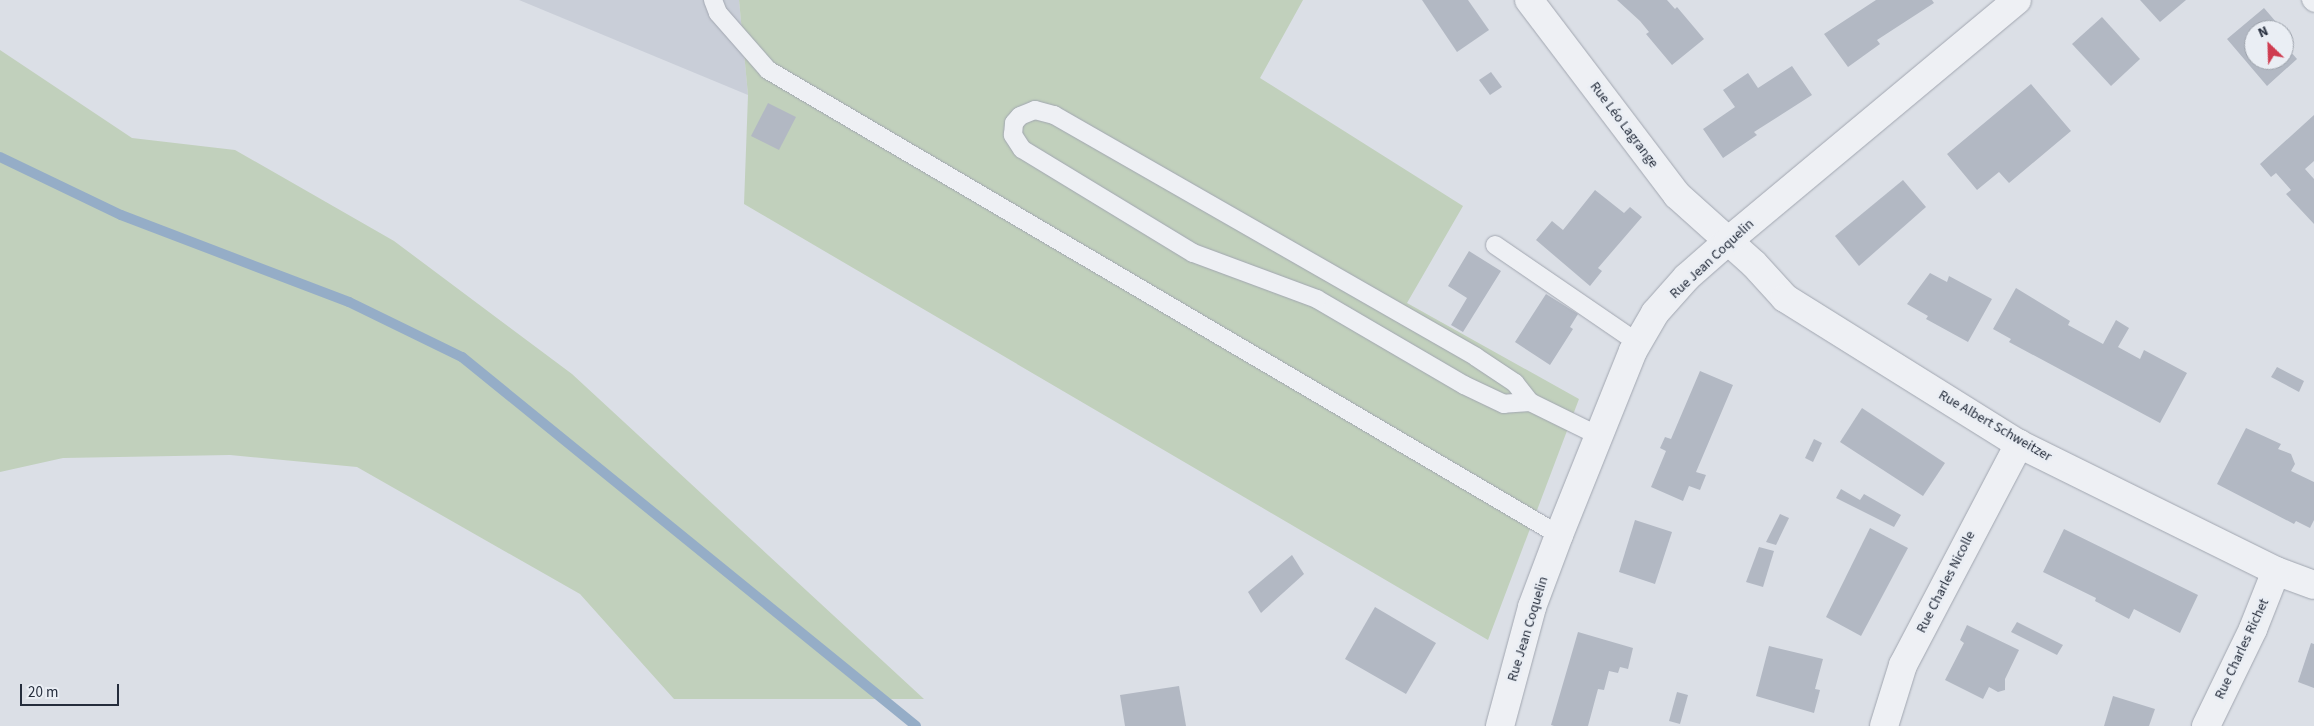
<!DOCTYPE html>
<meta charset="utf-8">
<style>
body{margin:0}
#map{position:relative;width:2314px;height:726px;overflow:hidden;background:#dbdfe6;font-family:"Source Sans 3",sans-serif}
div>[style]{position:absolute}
.built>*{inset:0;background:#c9ced8}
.green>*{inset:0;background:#c1d0bc}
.stream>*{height:10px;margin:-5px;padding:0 5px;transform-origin:5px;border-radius:5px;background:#95adc7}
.building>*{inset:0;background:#b2b8c3}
.roads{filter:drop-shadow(0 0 1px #a1a6b0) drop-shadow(0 0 1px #a1a6b0)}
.service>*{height:18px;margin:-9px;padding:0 9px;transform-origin:9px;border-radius:9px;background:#eef0f4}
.minor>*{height:28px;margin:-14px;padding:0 14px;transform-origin:14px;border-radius:14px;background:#eef0f4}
span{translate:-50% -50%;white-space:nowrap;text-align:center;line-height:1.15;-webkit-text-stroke:5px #eaeef4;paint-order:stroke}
.street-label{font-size:14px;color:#252d3c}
.north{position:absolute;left:2244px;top:20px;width:50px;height:50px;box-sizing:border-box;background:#eaeef4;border:1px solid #9ba1aa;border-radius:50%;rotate:336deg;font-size:14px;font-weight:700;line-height:20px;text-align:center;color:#252d3c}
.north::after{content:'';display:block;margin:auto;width:18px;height:22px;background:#cf3c50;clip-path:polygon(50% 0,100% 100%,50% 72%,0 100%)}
.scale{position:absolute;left:20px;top:684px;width:99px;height:22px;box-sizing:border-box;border:2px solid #252d3c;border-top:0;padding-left:6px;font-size:15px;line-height:18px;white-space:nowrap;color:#252d3c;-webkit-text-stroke:4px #eaeef4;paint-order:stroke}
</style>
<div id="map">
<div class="built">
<i style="clip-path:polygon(519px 0,739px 0,748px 95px)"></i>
</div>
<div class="green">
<i style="clip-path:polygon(739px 0,1303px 0,1260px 78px,1463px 206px,1407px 303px,1579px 399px,1488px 640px,744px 204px,748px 95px)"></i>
<i style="clip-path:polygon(0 50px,132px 138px,235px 150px,394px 241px,572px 374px,924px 699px,674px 699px,580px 594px,357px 467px,230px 455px,63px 458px,0 472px)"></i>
</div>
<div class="stream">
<i style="left:0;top:157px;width:134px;rotate:25.6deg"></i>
<i style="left:121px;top:215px;width:244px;rotate:20.9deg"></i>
<i style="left:349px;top:302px;width:126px;rotate:26deg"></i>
<i style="left:462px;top:357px;width:585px;rotate:39.1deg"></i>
</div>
<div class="building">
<i style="clip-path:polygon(1422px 0,1468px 0,1489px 30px,1457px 52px)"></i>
<i style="clip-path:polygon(1617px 0,1667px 0,1675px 9px,1677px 7px,1704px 39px,1672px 65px,1646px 34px,1649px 32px,1640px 21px)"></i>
<i style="clip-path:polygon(1876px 0,1932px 0,1934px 3px,1877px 40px,1880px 44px,1848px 67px,1824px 34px)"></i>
<i style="clip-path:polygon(2140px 0,2186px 0,2160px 22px)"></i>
<i style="clip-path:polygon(2264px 8px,2283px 30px,2254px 30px,2254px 60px,2284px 60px,2284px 44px,2297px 59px,2267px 86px,2227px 39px)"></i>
<i style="clip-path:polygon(2102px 17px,2140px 59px,2111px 86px,2072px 44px)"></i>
<i style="clip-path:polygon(1792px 66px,1812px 95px,1754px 132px,1757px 135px,1723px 158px,1703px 129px,1735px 107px,1723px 90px,1748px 73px,1758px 88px)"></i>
<i style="clip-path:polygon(1491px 72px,1502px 87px,1490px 95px,1479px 80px)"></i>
<i style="clip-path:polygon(2031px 84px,2071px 131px,2009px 183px,1999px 172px,1977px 190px,1947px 154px)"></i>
<i style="clip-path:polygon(768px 103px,796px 117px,779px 150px,751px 136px)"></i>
<i style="clip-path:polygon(2314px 115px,2314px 161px,2305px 169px,2314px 179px,2314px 224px,2286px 194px,2291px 190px,2276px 173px,2271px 177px,2260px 164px)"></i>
<i style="clip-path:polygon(1903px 180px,1926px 207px,1859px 266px,1835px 236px)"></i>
<i style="clip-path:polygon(1595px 190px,1624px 213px,1630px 207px,1642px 217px,1598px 268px,1602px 271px,1590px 286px,1536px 240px,1552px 221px,1563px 230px)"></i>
<i style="clip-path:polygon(1469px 251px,1501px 271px,1463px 332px,1451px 325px,1467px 298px,1448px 286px)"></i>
<i style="clip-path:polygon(1930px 273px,1947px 282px,1949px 276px,1992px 299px,1968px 342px,1926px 319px,1928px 316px,1907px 304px)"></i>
<i style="clip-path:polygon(2016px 288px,2070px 321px,2068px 325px,2103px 344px,2116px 320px,2129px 328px,2118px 347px,2140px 359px,2144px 350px,2187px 373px,2160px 423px,2009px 342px,2011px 339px,1993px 329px)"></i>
<i style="clip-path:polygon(1546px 294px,1578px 314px,1570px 327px,1573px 329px,1550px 365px,1515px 342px)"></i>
<i style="clip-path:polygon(2277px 367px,2304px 381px,2299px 392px,2271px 377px)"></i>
<i style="clip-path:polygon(1700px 371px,1733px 385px,1696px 472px,1706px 475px,1700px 490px,1689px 486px,1683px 501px,1651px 487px,1666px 451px,1660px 448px,1665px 437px,1671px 439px)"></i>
<i style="clip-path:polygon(1862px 408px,1945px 463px,1923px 496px,1840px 442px)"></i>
<i style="clip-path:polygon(2246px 428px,2281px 444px,2278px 449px,2291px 454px,2295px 464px,2291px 471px,2314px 482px,2314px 520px,2310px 528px,2296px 521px,2294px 524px,2217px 484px)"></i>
<i style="clip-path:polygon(1814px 439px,1822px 443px,1813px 462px,1805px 458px)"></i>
<i style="clip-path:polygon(1841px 489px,1860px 500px,1864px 494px,1901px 515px,1894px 527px,1836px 498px)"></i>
<i style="clip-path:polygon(1780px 514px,1789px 518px,1776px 545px,1766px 542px)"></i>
<i style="clip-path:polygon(1635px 520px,1672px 532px,1655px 584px,1619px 572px)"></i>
<i style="clip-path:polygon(1870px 528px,1908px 548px,1861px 636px,1826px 617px)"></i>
<i style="clip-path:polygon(2064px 529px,2198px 595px,2180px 633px,2134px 609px,2129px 619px,2095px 601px,2096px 598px,2043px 572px)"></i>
<i style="clip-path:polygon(1759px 547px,1774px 551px,1763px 587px,1746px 582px)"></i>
<i style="clip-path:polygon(1292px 555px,1304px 574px,1261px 613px,1248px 592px)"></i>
<i style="clip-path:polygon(1375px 607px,1436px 643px,1406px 694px,1345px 659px)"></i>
<i style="clip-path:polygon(2017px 622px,2063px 645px,2057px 655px,2011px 632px)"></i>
<i style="clip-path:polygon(1967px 625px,2019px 650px,2005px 679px,2005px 690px,1998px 692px,1989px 687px,1983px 699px,1945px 680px,1964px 643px,1960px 640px)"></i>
<i style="clip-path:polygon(1578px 632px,1633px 648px,1628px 669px,1620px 667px,1618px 673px,1609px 671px,1604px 690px,1598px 689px,1588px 726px,1554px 726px,1551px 725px)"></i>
<i style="clip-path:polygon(2311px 643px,2314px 644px,2314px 688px,2298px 682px)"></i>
<i style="clip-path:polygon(1769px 646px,1823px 659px,1815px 689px,1820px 690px,1814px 713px,1756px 696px)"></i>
<i style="clip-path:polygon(1179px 686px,1186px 726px,1125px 726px,1120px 695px)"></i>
<i style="clip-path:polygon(1677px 692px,1688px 695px,1680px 724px,1669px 721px)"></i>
<i style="clip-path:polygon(2113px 696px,2155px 709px,2149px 726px,2104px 726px)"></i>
</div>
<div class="roads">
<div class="service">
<i style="left:713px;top:0;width:14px;rotate:69deg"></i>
<i style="left:718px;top:13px;width:76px;rotate:48.7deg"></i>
<i style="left:768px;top:70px;width:918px;rotate:30.45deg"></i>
<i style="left:2311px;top:0;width:4px;rotate:45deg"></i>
<i style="left:1495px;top:245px;width:173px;rotate:34.4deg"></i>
<i style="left:1530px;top:402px;width:26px;rotate:176deg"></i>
<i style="left:1504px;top:404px;width:44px;rotate:-154.6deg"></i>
<i style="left:1464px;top:385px;width:170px;rotate:-149.7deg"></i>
<i style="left:1317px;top:299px;width:132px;rotate:-159.6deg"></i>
<i style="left:1193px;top:253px;width:200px;rotate:-148.7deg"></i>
<i style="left:1022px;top:149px;width:17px;rotate:-123deg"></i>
<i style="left:1013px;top:135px;width:12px;rotate:-85deg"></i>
<i style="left:1014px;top:123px;width:9px;rotate:-49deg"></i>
<i style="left:1020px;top:116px;width:16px;rotate:-22deg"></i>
<i style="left:1035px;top:110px;width:20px;rotate:15deg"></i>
<i style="left:1054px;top:115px;width:486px;rotate:29.8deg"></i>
<i style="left:1476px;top:357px;width:47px;rotate:33.7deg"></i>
<i style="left:1515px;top:383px;width:24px;rotate:52deg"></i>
<i style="left:1530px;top:402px;width:77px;rotate:26.2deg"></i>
</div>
<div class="minor">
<i style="left:1529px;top:0;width:245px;rotate:52.8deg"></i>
<i style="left:1677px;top:195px;width:103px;rotate:41.9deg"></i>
<i style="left:1754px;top:264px;width:46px;rotate:47.6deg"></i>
<i style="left:1785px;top:298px;width:276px;rotate:32deg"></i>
<i style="left:2019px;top:444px;width:287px;rotate:26.3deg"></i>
<i style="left:2276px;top:571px;width:40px;rotate:20.2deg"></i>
<i style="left:1500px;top:726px;width:123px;rotate:-74.9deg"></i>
<i style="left:1532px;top:607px;width:77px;rotate:-69.4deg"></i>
<i style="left:1559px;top:535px;width:198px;rotate:-68.1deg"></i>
<i style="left:1633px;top:351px;width:44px;rotate:-59.9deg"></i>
<i style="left:1655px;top:313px;width:48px;rotate:-48.4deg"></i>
<i style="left:1687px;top:277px;width:55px;rotate:-41.3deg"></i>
<i style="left:1728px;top:241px;width:376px;rotate:-39.8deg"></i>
<i style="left:1884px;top:726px;width:64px;rotate:-72.7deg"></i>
<i style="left:1903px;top:665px;width:250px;rotate:-62.3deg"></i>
<i style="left:2206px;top:726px;width:108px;rotate:-64.1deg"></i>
<i style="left:2253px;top:629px;width:62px;rotate:-68.4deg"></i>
</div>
</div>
<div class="street-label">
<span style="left:1624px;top:125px;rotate:53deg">Rue Léo Lagrange</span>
<span style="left:1712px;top:259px;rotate:-43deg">Rue Jean Coquelin</span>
<span style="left:1995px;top:426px;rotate:30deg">Rue Albert Schweitzer</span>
<span style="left:1946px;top:582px;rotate:-63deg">Rue Charles Nicolle</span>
<span style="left:1528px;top:629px;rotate:-73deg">Rue Jean Coquelin</span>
<span style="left:2242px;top:649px;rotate:-65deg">Rue Charles Richet</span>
</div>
<div class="north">N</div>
<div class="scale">20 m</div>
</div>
